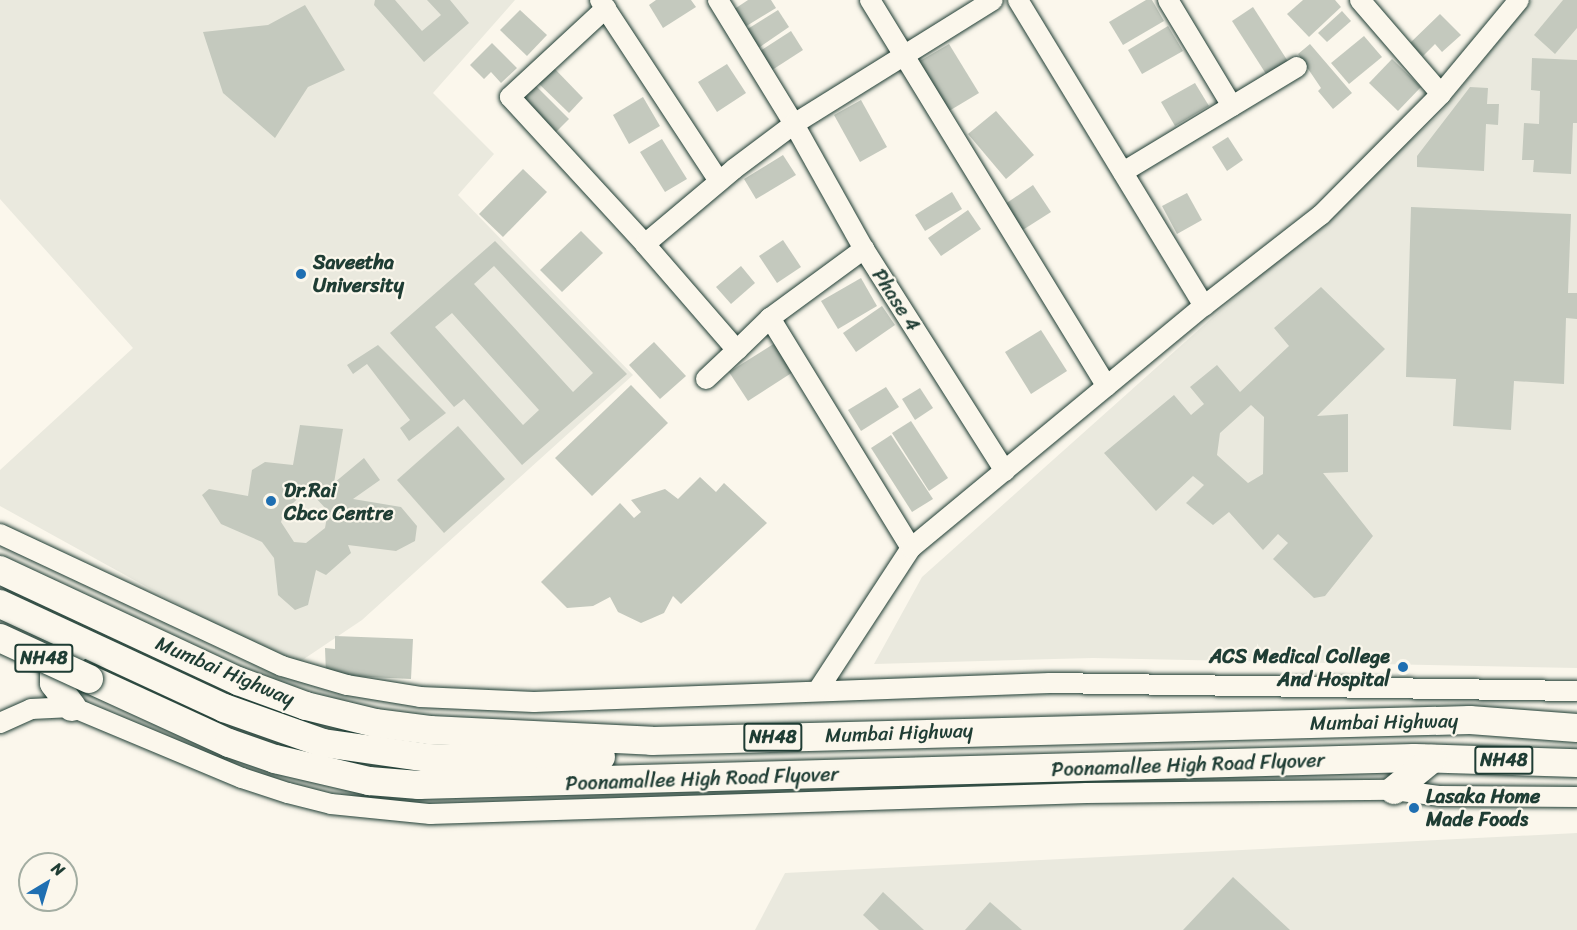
<!DOCTYPE html>
<style>
body{margin:0}
#map{position:relative;width:1577px;height:930px;overflow:hidden;background:#fbf7ec;font-family:Sriracha,sans-serif}
div>[style]{position:absolute}
.built>*{inset:0;background:#eae9de}
.building>*{inset:0;background:#c4c9be}
.roads{filter:drop-shadow(0 0 2px #1f3d34) drop-shadow(0 0 2px #1f3d34)}
.minor>*{height:20px;margin:-10px;padding:0 10px;transform-origin:10px;border-radius:10px;background:#fbf7ec}
.highway>*{height:28px;margin:-14px;padding:0 14px;transform-origin:14px;border-radius:14px;background:#fbf7ec}
.bridges{filter:drop-shadow(0 0 2px #1f3d34) drop-shadow(0 0 2px #1f3d34)}
.highway-bridge>*{height:28px;margin:-14px;padding:0 14px;transform-origin:14px;border-radius:14px;background:#fbf7ec}
.dots>*{width:16px;height:16px;translate:-50% -50%;box-sizing:border-box;border:3px solid #fbf7ec;border-radius:50%}
span{translate:-50% -50%;white-space:nowrap;text-align:center;line-height:1.15;-webkit-text-stroke:4.5px #fbf7ec;paint-order:stroke}
.shield-label span{padding:2px 4px;background:#fbf7ec;border:2px solid;border-radius:4px;-webkit-text-stroke-width:0}
.shield-label{font-size:18px;color:#1f3d34;font-weight:700}
.poi-label{font-size:20px;color:#1f3d34;font-weight:700}
.left{translate:0 -50%;text-align:left}
.right{translate:-100% -50%;text-align:right}
.street-label{font-size:20px;color:#1f3d34}
.north{position:absolute;left:18px;top:852px;width:60px;height:60px;box-sizing:border-box;background:#fbf7ec;border:2px solid #a3ada2;border-radius:50%;rotate:38deg;font-size:16px;font-weight:700;line-height:24px;text-align:center;color:#1f3d34}
.north::after{content:'';display:block;margin:auto;width:21px;height:27px;background:#1f6fb2;clip-path:polygon(50% 0,100% 100%,50% 72%,0 100%)}
</style>
<div id="map">
<div class="built">
<i style="clip-path:polygon(0 0,515px 0,433px 93px,494px 154px,458px 195px,633px 375px,362px 620px,292px 667px,0 506px,0 470px,133px 348px,0 199px)"></i>
<i style="clip-path:polygon(1532px 0,1577px 0,1577px 668px,1093px 658px,874px 664px,922px 577px,1438px 116px)"></i>
<i style="clip-path:polygon(1577px 833px,1577px 930px,755px 930px,785px 873px)"></i>
</div>
<div class="building">
<i style="clip-path:polygon(375px 0,395px 0,422px 31px,441px 15px,427px 0,450px 0,469px 23px,424px 62px,374px 5px)"></i>
<i style="clip-path:polygon(656px 0,691px 0,696px 7px,663px 28px,649px 5px)"></i>
<i style="clip-path:polygon(748px 0,771px 0,776px 8px,740px 30px,733px 10px)"></i>
<i style="clip-path:polygon(1146px 0,1152px 0,1164px 21px,1123px 45px,1109px 22px)"></i>
<i style="clip-path:polygon(1303px 0,1335px 0,1341px 7px,1309px 37px,1287px 14px)"></i>
<i style="clip-path:polygon(1563px 0,1577px 0,1577px 28px,1555px 54px,1534px 35px)"></i>
<i style="clip-path:polygon(305px 5px,345px 70px,308px 87px,275px 138px,223px 93px,203px 32px,268px 25px)"></i>
<i style="clip-path:polygon(1253px 7px,1289px 63px,1268px 77px,1232px 21px)"></i>
<i style="clip-path:polygon(520px 10px,547px 35px,527px 56px,500px 30px)"></i>
<i style="clip-path:polygon(778px 10px,789px 27px,754px 51px,746px 30px)"></i>
<i style="clip-path:polygon(1342px 11px,1351px 21px,1327px 42px,1318px 33px)"></i>
<i style="clip-path:polygon(1440px 14px,1461px 35px,1442px 52px,1435px 44px,1423px 56px,1410px 43px)"></i>
<i style="clip-path:polygon(1168px 26px,1183px 51px,1142px 74px,1128px 50px)"></i>
<i style="clip-path:polygon(791px 31px,803px 50px,769px 72px,760px 51px)"></i>
<i style="clip-path:polygon(1364px 36px,1382px 57px,1349px 84px,1331px 63px)"></i>
<i style="clip-path:polygon(492px 43px,517px 68px,501px 83px,491px 72px,484px 79px,470px 65px)"></i>
<i style="clip-path:polygon(949px 44px,979px 93px,944px 114px,913px 65px)"></i>
<i style="clip-path:polygon(1310px 44px,1352px 93px,1333px 109px,1318px 91px,1321px 88px,1298px 54px)"></i>
<i style="clip-path:polygon(1532px 58px,1577px 60px,1577px 123px,1573px 123px,1571px 174px,1533px 172px,1534px 160px,1522px 160px,1524px 123px,1539px 124px,1540px 91px,1531px 90px)"></i>
<i style="clip-path:polygon(1392px 59px,1421px 87px,1398px 111px,1369px 83px)"></i>
<i style="clip-path:polygon(727px 64px,746px 93px,717px 112px,698px 82px)"></i>
<i style="clip-path:polygon(551px 65px,583px 98px,569px 113px,536px 81px)"></i>
<i style="clip-path:polygon(1195px 83px,1209px 106px,1175px 126px,1161px 102px)"></i>
<i style="clip-path:polygon(534px 84px,569px 119px,554px 134px,519px 99px)"></i>
<i style="clip-path:polygon(1470px 87px,1488px 88px,1487px 104px,1499px 104px,1498px 125px,1486px 124px,1484px 171px,1417px 167px,1417px 156px)"></i>
<i style="clip-path:polygon(643px 97px,660px 126px,629px 144px,613px 115px)"></i>
<i style="clip-path:polygon(861px 100px,887px 147px,860px 162px,834px 115px)"></i>
<i style="clip-path:polygon(996px 111px,1034px 155px,1006px 179px,968px 134px)"></i>
<i style="clip-path:polygon(1228px 137px,1243px 160px,1227px 171px,1212px 147px)"></i>
<i style="clip-path:polygon(662px 139px,687px 179px,665px 192px,640px 152px)"></i>
<i style="clip-path:polygon(783px 155px,796px 175px,756px 199px,744px 179px)"></i>
<i style="clip-path:polygon(523px 169px,547px 192px,503px 237px,479px 214px)"></i>
<i style="clip-path:polygon(1033px 185px,1051px 212px,1015px 235px,998px 209px)"></i>
<i style="clip-path:polygon(952px 192px,962px 209px,925px 231px,915px 215px)"></i>
<i style="clip-path:polygon(1187px 193px,1202px 220px,1177px 234px,1162px 206px)"></i>
<i style="clip-path:polygon(1411px 207px,1571px 214px,1568px 293px,1577px 293px,1577px 319px,1566px 318px,1564px 384px,1514px 381px,1511px 430px,1453px 426px,1456px 379px,1406px 377px)"></i>
<i style="clip-path:polygon(968px 210px,981px 229px,941px 256px,928px 238px)"></i>
<i style="clip-path:polygon(581px 231px,603px 253px,562px 292px,540px 270px)"></i>
<i style="clip-path:polygon(783px 240px,801px 267px,777px 283px,759px 256px)"></i>
<i style="clip-path:polygon(evenodd,495px 241px,627px 374px,522px 465px,464px 399px,454px 407px,390px 333px,495px 241px,494px 266px,593px 373px,573px 392px,474px 284px,494px 266px,495px 241px,452px 313px,539px 410px,523px 425px,435px 327px,452px 313px)"></i>
<i style="clip-path:polygon(741px 266px,755px 283px,731px 304px,716px 287px)"></i>
<i style="clip-path:polygon(861px 278px,877px 306px,838px 329px,821px 301px)"></i>
<i style="clip-path:polygon(evenodd,1321px 287px,1385px 349px,1317px 416px,1348px 414px,1348px 472px,1323px 473px,1373px 536px,1325px 596px,1314px 598px,1273px 559px,1288px 543px,1278px 534px,1263px 550px,1229px 512px,1213px 525px,1186px 503px,1204px 485px,1193px 476px,1156px 511px,1104px 453px,1174px 395px,1191px 415px,1204px 404px,1190px 387px,1217px 365px,1240px 392px,1289px 346px,1274px 328px,1321px 287px,1251px 405px,1264px 417px,1263px 474px,1248px 483px,1217px 455px,1220px 433px,1251px 405px)"></i>
<i style="clip-path:polygon(882px 306px,895px 325px,856px 352px,843px 333px)"></i>
<i style="clip-path:polygon(1041px 330px,1067px 371px,1031px 394px,1005px 352px)"></i>
<i style="clip-path:polygon(654px 342px,686px 376px,660px 399px,629px 365px)"></i>
<i style="clip-path:polygon(775px 343px,793px 372px,748px 401px,729px 372px)"></i>
<i style="clip-path:polygon(378px 345px,446px 413px,409px 441px,400px 428px,410px 420px,367px 364px,353px 374px,347px 365px)"></i>
<i style="clip-path:polygon(631px 385px,668px 423px,592px 496px,555px 458px)"></i>
<i style="clip-path:polygon(886px 387px,899px 407px,861px 431px,848px 410px)"></i>
<i style="clip-path:polygon(920px 388px,933px 408px,915px 420px,902px 399px)"></i>
<i style="clip-path:polygon(911px 421px,948px 478px,929px 491px,892px 433px)"></i>
<i style="clip-path:polygon(evenodd,300px 425px,343px 429px,334px 483px,364px 458px,380px 480px,353px 499px,401px 507px,417px 526px,415px 541px,396px 551px,348px 545px,351px 553px,326px 575px,316px 570px,308px 605px,295px 610px,278px 595px,274px 558px,262px 542px,221px 524px,202px 495px,209px 489px,248px 496px,252px 470px,265px 462px,293px 465px,300px 425px,301px 496px,314px 496px,328px 511px,325px 528px,306px 543px,294px 542px,281px 522px,285px 510px,301px 496px)"></i>
<i style="clip-path:polygon(458px 426px,505px 479px,444px 533px,397px 480px)"></i>
<i style="clip-path:polygon(891px 435px,933px 499px,912px 512px,871px 448px)"></i>
<i style="clip-path:polygon(700px 477px,716px 492px,724px 483px,767px 523px,681px 604px,673px 596px,664px 613px,641px 623px,618px 612px,610px 597px,593px 606px,567px 608px,541px 582px,620px 503px,634px 518px,641px 512px,631px 500px,665px 489px,678px 499px)"></i>
<i style="clip-path:polygon(335px 636px,413px 639px,411px 679px,326px 675px,325px 648px,335px 649px)"></i>
<i style="clip-path:polygon(1233px 877px,1290px 930px,1183px 930px)"></i>
<i style="clip-path:polygon(883px 892px,924px 930px,879px 930px,863px 915px)"></i>
<i style="clip-path:polygon(990px 902px,1022px 930px,965px 930px)"></i>
</div>
<div class="roads">
<div class="minor">
<i style="left:600px;top:0;width:217px;rotate:56.7deg"></i>
<i style="left:718px;top:0;width:145px;rotate:58.5deg"></i>
<i style="left:794px;top:124px;width:143px;rotate:60.8deg"></i>
<i style="left:864px;top:249px;width:263px;rotate:57.6deg"></i>
<i style="left:870px;top:0;width:453px;rotate:58.5deg"></i>
<i style="left:1168px;top:0;width:124px;rotate:58.9deg"></i>
<i style="left:606px;top:8px;width:131px;rotate:137.2deg"></i>
<i style="left:510px;top:97px;width:200px;rotate:47.4deg"></i>
<i style="left:1441px;top:94px;width:122px;rotate:-50.3deg"></i>
<i style="left:1123px;top:172px;width:203px;rotate:-31.1deg"></i>
<i style="left:1204px;top:306px;width:148px;rotate:-37.9deg"></i>
<i style="left:1321px;top:215px;width:170px;rotate:-45.2deg"></i>
<i style="left:1441px;top:94px;width:124px;rotate:-130.8deg"></i>
<i style="left:770px;top:318px;width:117px;rotate:-36.3deg"></i>
<i style="left:706px;top:379px;width:44px;rotate:-43.2deg"></i>
<i style="left:0;top:534px;width:311px;rotate:25.1deg"></i>
<i style="left:282px;top:666px;width:68px;rotate:16.3deg"></i>
<i style="left:347px;top:685px;width:74px;rotate:9.3deg"></i>
<i style="left:420px;top:697px;width:114px;rotate:2.5deg"></i>
<i style="left:534px;top:702px;width:516px;rotate:-2.11deg"></i>
<i style="left:1050px;top:683px;width:527px;rotate:0.87deg"></i>
<i style="left:911px;top:548px;width:270px;rotate:-121.5deg"></i>
<i style="left:770px;top:318px;width:45px;rotate:135.9deg"></i>
<i style="left:738px;top:349px;width:3px;rotate:-162deg"></i>
<i style="left:735px;top:348px;width:138px;rotate:-130.9deg"></i>
<i style="left:645px;top:244px;width:116px;rotate:-40.1deg"></i>
<i style="left:734px;top:169px;width:75px;rotate:-36.9deg"></i>
<i style="left:794px;top:124px;width:234px;rotate:-31.9deg"></i>
<i style="left:818px;top:690px;width:170px;rotate:-56.8deg"></i>
<i style="left:911px;top:548px;width:380px;rotate:-39.6deg"></i>
<i style="left:1204px;top:306px;width:358px;rotate:-121.3deg"></i>
<i style="left:0;top:723px;width:34px;rotate:-24deg"></i>
<i style="left:31px;top:709px;width:41px;rotate:-2.8deg"></i>
<i style="left:72px;top:707px;width:184px;rotate:22.7deg"></i>
<i style="left:242px;top:778px;width:48px;rotate:18.1deg"></i>
<i style="left:288px;top:793px;width:44px;rotate:14.3deg"></i>
<i style="left:331px;top:804px;width:100px;rotate:5.8deg"></i>
<i style="left:430px;top:814px;width:657px;rotate:-1.83deg"></i>
<i style="left:1087px;top:793px;width:307px;rotate:-0.6deg"></i>
<i style="left:1394px;top:790px;width:45px;rotate:7.6deg"></i>
<i style="left:1439px;top:796px;width:138px;rotate:0.4deg"></i>
</div>
<div class="highway">
<i style="left:0;top:570px;width:263px;rotate:25deg"></i>
<i style="left:238px;top:681px;width:72px;rotate:20.2deg"></i>
<i style="left:306px;top:706px;width:71px;rotate:13.8deg"></i>
<i style="left:375px;top:723px;width:55px;rotate:7.3deg"></i>
<i style="left:430px;top:730px;width:222px;rotate:2.8deg"></i>
<i style="left:652px;top:741px;width:818px;rotate:-1.47deg"></i>
<i style="left:1470px;top:720px;width:107px;rotate:4.3deg"></i>
<i style="left:0;top:604px;width:247px;rotate:24.9deg"></i>
<i style="left:224px;top:708px;width:105px;rotate:19.5deg"></i>
<i style="left:323px;top:743px;width:106px;rotate:8.1deg"></i>
<i style="left:428px;top:758px;width:96px;rotate:1.2deg"></i>
<i style="left:524px;top:760px;width:77px;rotate:-2.2deg"></i>
<i style="left:89px;top:679px;width:154px;rotate:24.6deg"></i>
<i style="left:229px;top:743px;width:49px;rotate:19.2deg"></i>
<i style="left:275px;top:759px;width:97px;rotate:13.2deg"></i>
<i style="left:369px;top:781px;width:50px;rotate:4.6deg"></i>
<i style="left:419px;top:785px;width:995px;rotate:-1.55deg"></i>
<i style="left:1414px;top:758px;width:163px;rotate:1.8deg"></i>
<i style="left:72px;top:707px;width:30px;rotate:-127deg"></i>
<i style="left:54px;top:683px;width:14px;rotate:-90deg"></i>
<i style="left:54px;top:669px;width:14px;rotate:-60deg"></i>
<i style="left:61px;top:657px;width:15px;rotate:-28deg"></i>
<i style="left:1394px;top:790px;width:49px;rotate:-39.2deg"></i>
</div>
</div>
<div class="bridges">
<div class="highway-bridge">
<i style="left:0;top:638px;width:98px;rotate:24.7deg"></i>
</div>
</div>
<div class="dots">
<i style="left:301px;top:274px;background:#1f6fb2"></i>
<i style="left:271px;top:501px;background:#1f6fb2"></i>
<i style="left:1403px;top:667px;background:#1f6fb2"></i>
<i style="left:1414px;top:808px;background:#1f6fb2"></i>
</div>
<div class="shield-label">
<span style="left:44px;top:658px">NH48</span>
<span style="left:773px;top:737px">NH48</span>
<span style="left:1504px;top:760px">NH48</span>
</div>
<div class="poi-label">
<span class="left" style="left:313px;top:274px">Saveetha<br>University</span>
<span class="left" style="left:284px;top:502px">Dr.Rai<br>Cbcc Centre</span>
<span class="right" style="left:1390px;top:668px">ACS Medical College<br>And Hospital</span>
<span class="left" style="left:1426px;top:808px">Lasaka Home<br>Made Foods</span>
</div>
<div class="street-label">
<span style="left:896px;top:300px;rotate:57deg">Phase 4</span>
<span style="left:225px;top:671px;rotate:23deg">Mumbai Highway</span>
<span style="left:1384px;top:722px;rotate:-1deg">Mumbai Highway</span>
<span style="left:899px;top:733px;rotate:-2deg">Mumbai Highway</span>
<span style="left:1188px;top:765px;rotate:-2deg">Poonamallee High Road Flyover</span>
<span style="left:702px;top:779px;rotate:-2deg">Poonamallee High Road Flyover</span>
</div>
<div class="north">N</div>
</div>
